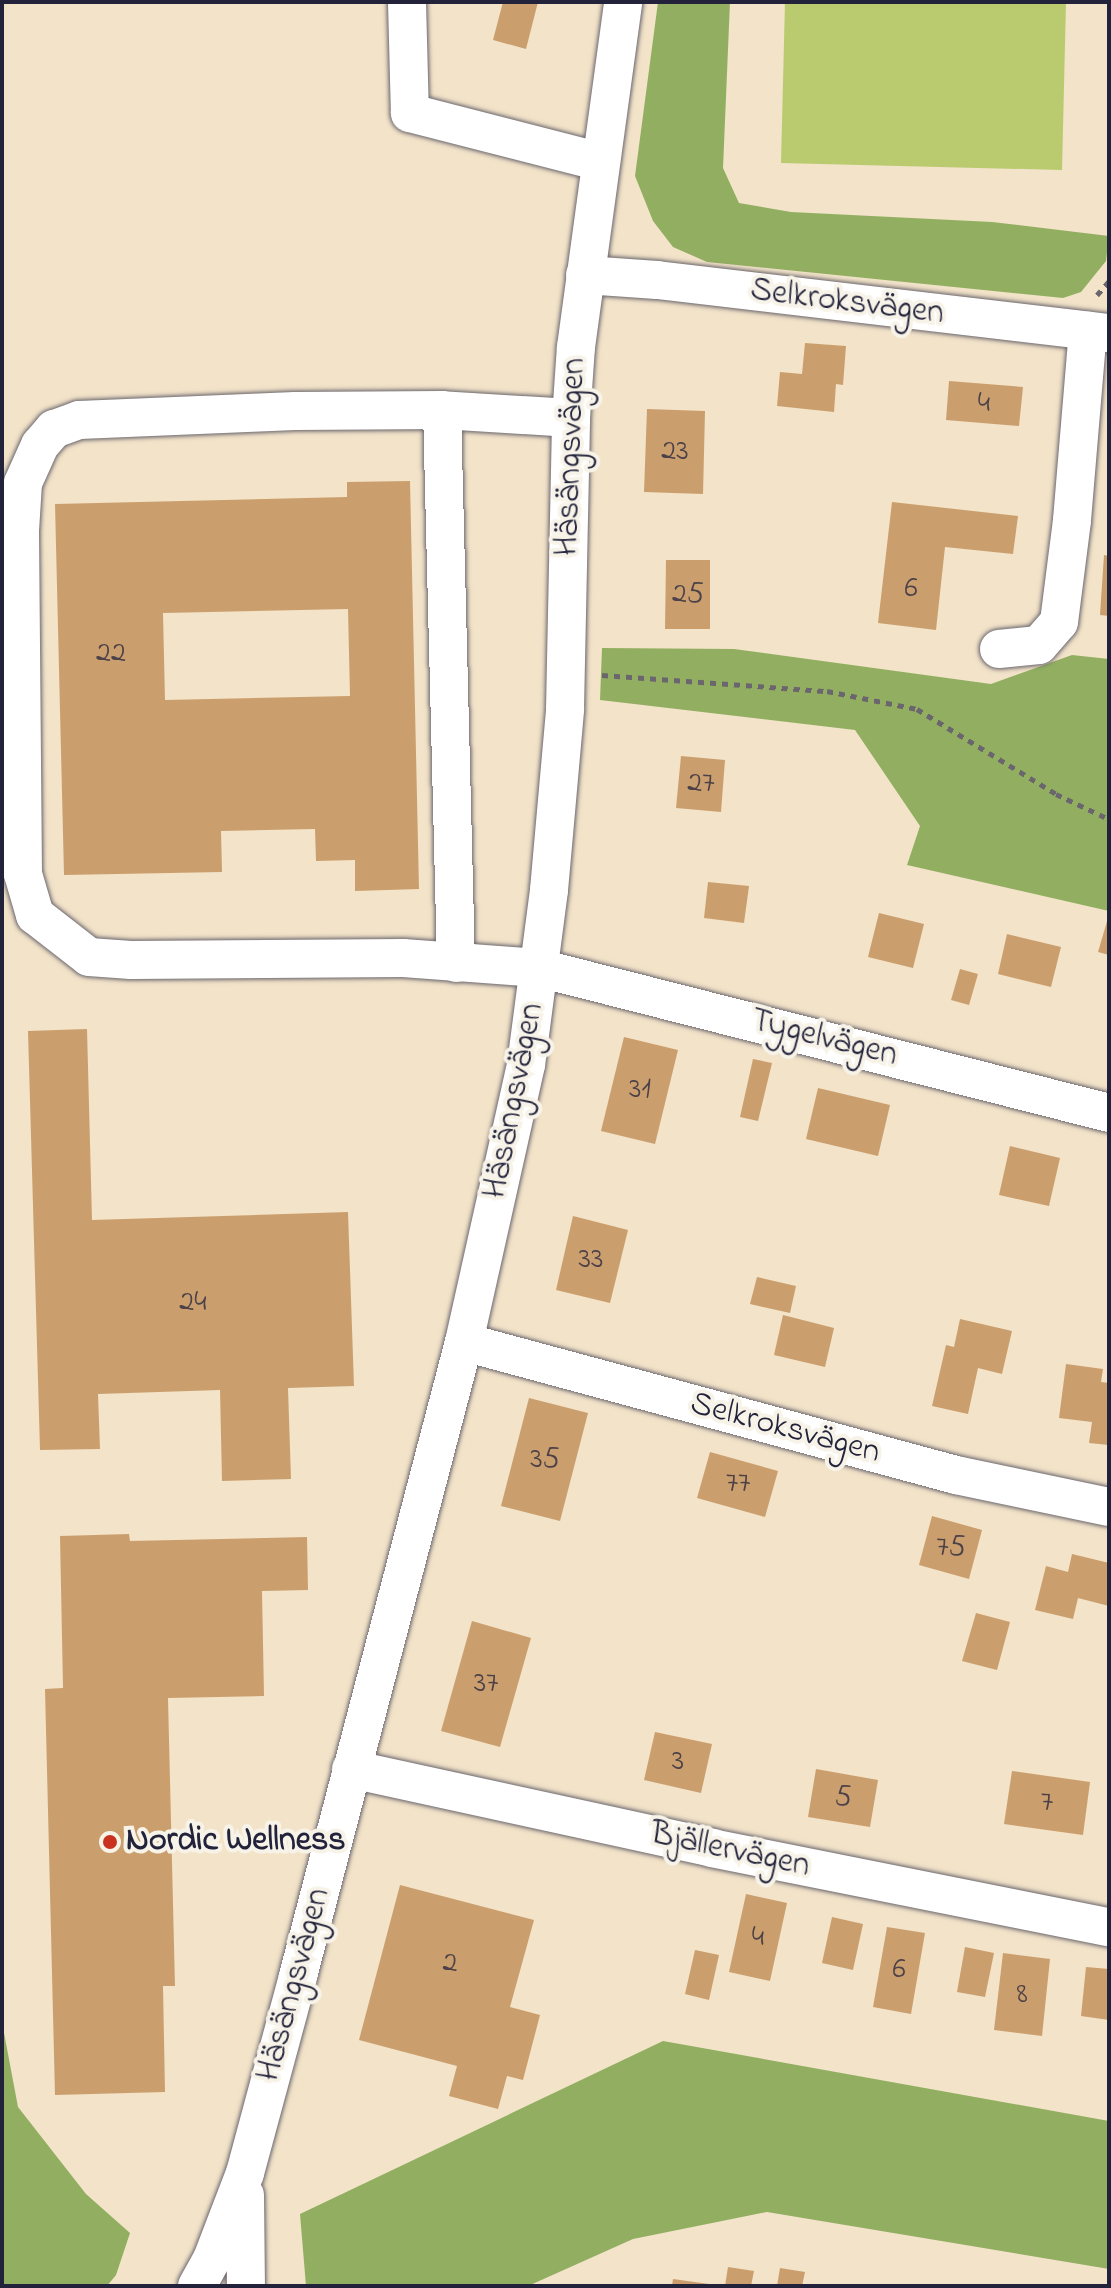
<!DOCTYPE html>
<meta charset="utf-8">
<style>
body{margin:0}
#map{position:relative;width:1111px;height:2288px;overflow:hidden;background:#f2e3c9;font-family:"Indie Flower",sans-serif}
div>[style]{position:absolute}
.green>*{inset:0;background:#b9cb6e}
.forest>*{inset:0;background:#92af61}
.building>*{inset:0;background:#cb9f6d}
.path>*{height:5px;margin-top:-2.5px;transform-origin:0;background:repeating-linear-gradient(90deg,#6b666d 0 6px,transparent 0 12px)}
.roads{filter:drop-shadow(0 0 2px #6b666d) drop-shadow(0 0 2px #6b666d)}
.minor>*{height:38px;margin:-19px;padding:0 19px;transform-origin:19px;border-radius:19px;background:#fff}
.dots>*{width:22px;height:22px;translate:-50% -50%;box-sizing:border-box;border:4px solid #f7f3e8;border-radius:50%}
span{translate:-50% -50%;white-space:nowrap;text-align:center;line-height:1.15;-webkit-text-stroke:8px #f7f3e8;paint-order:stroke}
.number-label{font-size:30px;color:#4c4148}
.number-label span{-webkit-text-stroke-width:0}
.street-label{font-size:34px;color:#22223b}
.poi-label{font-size:34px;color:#22223b;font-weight:700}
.left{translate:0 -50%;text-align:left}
.frame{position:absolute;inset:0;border:4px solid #22223b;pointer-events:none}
</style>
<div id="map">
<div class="green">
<i style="clip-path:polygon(785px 2px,1066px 2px,1062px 170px,781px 163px)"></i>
</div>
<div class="forest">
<i style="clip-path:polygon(658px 2px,730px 2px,723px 168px,739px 203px,791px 212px,992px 222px,1109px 236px,1106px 261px,1081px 292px,1063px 298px,707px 262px,673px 247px,653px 221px,635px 176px)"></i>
<i style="clip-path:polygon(602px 648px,734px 649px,991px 684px,1072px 655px,1109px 659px,1109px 911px,907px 865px,920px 826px,855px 730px,600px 700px)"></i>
<i style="clip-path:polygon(2px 2022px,18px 2107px,86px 2194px,130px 2233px,116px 2275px,107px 2286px,2px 2286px)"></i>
<i style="clip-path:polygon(663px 2041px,1109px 2121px,1109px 2269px,767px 2212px,633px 2239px,528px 2286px,306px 2286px,300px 2214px)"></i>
</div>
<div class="building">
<i style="clip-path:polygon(503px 2px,538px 2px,526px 49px,493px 40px)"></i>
<i style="clip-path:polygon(805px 343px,846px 346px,843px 385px,836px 384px,834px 412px,777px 406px,780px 372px,802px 374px)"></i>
<i style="clip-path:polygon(949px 381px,1023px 387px,1019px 426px,946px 420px)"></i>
<i style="clip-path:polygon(647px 409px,705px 411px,703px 494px,644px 492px)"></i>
<i style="clip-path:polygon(evenodd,410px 481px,419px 889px,355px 891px,355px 860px,316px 861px,315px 829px,221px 831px,222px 872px,64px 875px,55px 504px,347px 497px,347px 482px,410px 481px,348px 609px,350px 696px,165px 700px,163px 613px,348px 609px)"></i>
<i style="clip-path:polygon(892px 502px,1018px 516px,1013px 554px,945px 547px,936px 630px,878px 623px)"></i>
<i style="clip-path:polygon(1104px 555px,1109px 556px,1109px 616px,1100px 615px)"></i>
<i style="clip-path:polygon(666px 560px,710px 560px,710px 629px,665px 629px)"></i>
<i style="clip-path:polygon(681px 756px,725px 760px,721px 812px,676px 808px)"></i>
<i style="clip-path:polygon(708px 882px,749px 886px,744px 923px,704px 918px)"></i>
<i style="clip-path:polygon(879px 913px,924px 924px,913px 968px,868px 957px)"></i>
<i style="clip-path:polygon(1108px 918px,1109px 918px,1109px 955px,1098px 952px)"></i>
<i style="clip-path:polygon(1007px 934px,1061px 947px,1051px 987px,998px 974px)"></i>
<i style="clip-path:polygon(960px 969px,978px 974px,969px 1005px,951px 1000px)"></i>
<i style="clip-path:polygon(87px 1029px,92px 1220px,348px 1212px,354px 1386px,288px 1388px,291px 1479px,222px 1481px,220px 1390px,98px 1394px,100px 1449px,40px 1450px,28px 1031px)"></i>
<i style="clip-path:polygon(624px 1037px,678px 1050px,655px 1144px,601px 1131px)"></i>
<i style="clip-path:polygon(753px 1059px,772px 1063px,758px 1121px,740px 1117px)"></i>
<i style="clip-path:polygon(818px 1088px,890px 1105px,878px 1156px,806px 1139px)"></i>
<i style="clip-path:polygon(1010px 1146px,1060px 1158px,1049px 1206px,999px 1195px)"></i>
<i style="clip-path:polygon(573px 1216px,628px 1230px,610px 1303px,556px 1290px)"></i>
<i style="clip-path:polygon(757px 1277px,796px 1286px,790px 1313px,750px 1304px)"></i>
<i style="clip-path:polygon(783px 1315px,834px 1328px,825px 1367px,774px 1355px)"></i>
<i style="clip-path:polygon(960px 1319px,1012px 1331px,1002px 1374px,978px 1368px,968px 1414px,932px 1406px,946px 1345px,954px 1347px)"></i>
<i style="clip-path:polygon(1066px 1364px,1103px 1369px,1101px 1382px,1109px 1383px,1109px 1445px,1089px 1443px,1092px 1422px,1059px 1418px)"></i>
<i style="clip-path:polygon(529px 1398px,588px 1413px,560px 1521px,501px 1506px)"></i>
<i style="clip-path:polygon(710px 1452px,778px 1471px,765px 1517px,697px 1498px)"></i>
<i style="clip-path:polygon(932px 1516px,982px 1530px,969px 1579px,919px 1565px)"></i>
<i style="clip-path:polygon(129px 1534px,130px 1541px,307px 1537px,308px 1590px,262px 1591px,264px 1696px,168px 1698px,175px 1986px,163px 1986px,165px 2092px,55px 2095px,45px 1689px,63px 1688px,60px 1536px)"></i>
<i style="clip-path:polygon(1072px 1554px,1109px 1563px,1109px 1606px,1078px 1598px,1073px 1619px,1035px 1610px,1046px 1566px,1068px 1572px)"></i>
<i style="clip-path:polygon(976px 1613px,1010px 1622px,997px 1670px,962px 1661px)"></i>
<i style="clip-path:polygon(472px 1621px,531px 1638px,500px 1747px,441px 1731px)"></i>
<i style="clip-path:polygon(655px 1732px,712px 1744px,701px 1793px,644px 1780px)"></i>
<i style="clip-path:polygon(816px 1769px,878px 1780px,870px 1827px,808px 1817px)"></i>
<i style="clip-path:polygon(1012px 1771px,1090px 1782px,1083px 1835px,1004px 1824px)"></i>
<i style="clip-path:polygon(400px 1885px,534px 1920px,510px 2007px,540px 2015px,523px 2080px,507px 2076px,498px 2109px,449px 2096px,457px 2066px,359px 2040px)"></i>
<i style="clip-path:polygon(746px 1894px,787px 1903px,770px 1981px,729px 1972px)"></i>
<i style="clip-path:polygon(832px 1917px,863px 1924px,853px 1970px,822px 1963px)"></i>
<i style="clip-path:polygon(887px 1927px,925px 1933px,911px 2014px,873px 2007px)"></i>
<i style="clip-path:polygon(965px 1947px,994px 1953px,985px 1997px,957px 1992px)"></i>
<i style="clip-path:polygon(695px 1950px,719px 1955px,709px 2000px,685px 1994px)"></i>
<i style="clip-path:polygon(1003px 1953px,1050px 1959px,1042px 2036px,994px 2030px)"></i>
<i style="clip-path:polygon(1086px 1967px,1109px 1969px,1109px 2020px,1081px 2016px)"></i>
<i style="clip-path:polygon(728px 2267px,754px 2271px,751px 2286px,725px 2286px)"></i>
<i style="clip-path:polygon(780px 2268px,805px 2272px,802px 2286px,777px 2286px)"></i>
<i style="clip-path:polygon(673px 2279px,709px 2284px,709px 2286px,672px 2286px)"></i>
</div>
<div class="path">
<i style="left:1097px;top:295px;width:18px;rotate:-49deg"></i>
<i style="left:602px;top:675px;width:226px;rotate:4.1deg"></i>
<i style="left:827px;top:691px;width:92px;rotate:11.3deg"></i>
<i style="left:917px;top:709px;width:163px;rotate:31.4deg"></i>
<i style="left:1056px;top:794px;width:59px;rotate:25.3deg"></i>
</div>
<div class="roads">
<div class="minor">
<i style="left:407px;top:2px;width:111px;rotate:88.5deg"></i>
<i style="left:410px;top:113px;width:197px;rotate:14.4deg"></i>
<i style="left:585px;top:275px;width:72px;rotate:4deg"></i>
<i style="left:657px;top:280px;width:455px;rotate:6.7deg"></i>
<i style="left:442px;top:410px;width:553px;rotate:88.55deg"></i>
<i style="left:571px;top:418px;width:129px;rotate:-176.5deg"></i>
<i style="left:442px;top:410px;width:147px;rotate:179.6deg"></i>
<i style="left:295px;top:411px;width:216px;rotate:177.6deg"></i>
<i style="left:79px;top:420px;width:27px;rotate:160deg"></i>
<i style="left:54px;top:429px;width:21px;rotate:131deg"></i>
<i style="left:40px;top:445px;width:42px;rotate:114.1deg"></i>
<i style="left:23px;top:483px;width:48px;rotate:93.6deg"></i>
<i style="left:20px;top:531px;width:343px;rotate:89.5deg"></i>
<i style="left:23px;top:874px;width:43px;rotate:73.7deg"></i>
<i style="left:35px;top:915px;width:68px;rotate:37.9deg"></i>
<i style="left:89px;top:957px;width:42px;rotate:4.1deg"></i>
<i style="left:131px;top:960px;width:272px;rotate:-0.4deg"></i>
<i style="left:403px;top:958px;width:136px;rotate:4.2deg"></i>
<i style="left:539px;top:968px;width:588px;rotate:14.27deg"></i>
<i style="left:999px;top:649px;width:40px;rotate:-5.7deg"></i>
<i style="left:1039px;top:645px;width:30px;rotate:-49deg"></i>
<i style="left:1059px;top:622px;width:103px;rotate:-82.7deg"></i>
<i style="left:1072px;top:520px;width:190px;rotate:-85.2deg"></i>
<i style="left:464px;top:1342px;width:510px;rotate:15.13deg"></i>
<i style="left:956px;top:1475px;width:156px;rotate:11.8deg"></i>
<i style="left:351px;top:1769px;width:370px;rotate:12.3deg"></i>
<i style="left:712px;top:1848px;width:405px;rotate:11.3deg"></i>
<i style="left:245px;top:2195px;width:91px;rotate:89.4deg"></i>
<i style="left:197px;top:2286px;width:31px;rotate:-61deg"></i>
<i style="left:212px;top:2259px;width:92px;rotate:-69deg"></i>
<i style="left:245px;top:2173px;width:204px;rotate:-74.9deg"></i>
<i style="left:298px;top:1976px;width:655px;rotate:-75.33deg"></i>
<i style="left:464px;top:1342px;width:284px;rotate:-77.4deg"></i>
<i style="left:526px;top:1065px;width:177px;rotate:-82.5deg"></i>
<i style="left:549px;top:890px;width:182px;rotate:-84.9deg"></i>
<i style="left:565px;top:709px;width:291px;rotate:-88.8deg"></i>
<i style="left:571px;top:418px;width:71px;rotate:-86deg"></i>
<i style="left:576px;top:347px;width:348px;rotate:-82.2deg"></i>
</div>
</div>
<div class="dots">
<i style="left:110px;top:1842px;background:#c8321e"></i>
</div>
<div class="number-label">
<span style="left:984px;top:404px">4</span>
<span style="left:675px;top:452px">23</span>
<span style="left:911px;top:589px">6</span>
<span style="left:688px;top:595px">25</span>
<span style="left:111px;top:654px">22</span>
<span style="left:701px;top:784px">27</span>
<span style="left:640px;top:1090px">31</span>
<span style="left:591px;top:1260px">33</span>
<span style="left:193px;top:1303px">24</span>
<span style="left:545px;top:1460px">35</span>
<span style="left:738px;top:1484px">77</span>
<span style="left:951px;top:1548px">75</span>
<span style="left:486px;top:1684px">37</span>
<span style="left:678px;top:1762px">3</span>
<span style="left:843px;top:1798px">5</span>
<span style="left:1047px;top:1803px">7</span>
<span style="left:758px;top:1938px">4</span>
<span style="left:450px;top:1964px">2</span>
<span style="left:899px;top:1970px">6</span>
<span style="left:1022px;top:1995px">8</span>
</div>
<div class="street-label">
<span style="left:847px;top:303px;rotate:7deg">Selkroksvägen</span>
<span style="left:572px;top:457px;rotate:-88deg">Häsängsvägen</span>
<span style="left:824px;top:1039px;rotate:14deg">Tygelvägen</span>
<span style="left:515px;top:1101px;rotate:-79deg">Häsängsvägen</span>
<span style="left:785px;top:1429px;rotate:15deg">Selkroksvägen</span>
<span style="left:730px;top:1851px;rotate:12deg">Bjällervägen</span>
<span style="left:295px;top:1985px;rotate:-75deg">Häsängsvägen</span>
</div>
<div class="poi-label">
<span class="left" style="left:126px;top:1842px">Nordic Wellness</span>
</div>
<div class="frame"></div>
</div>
